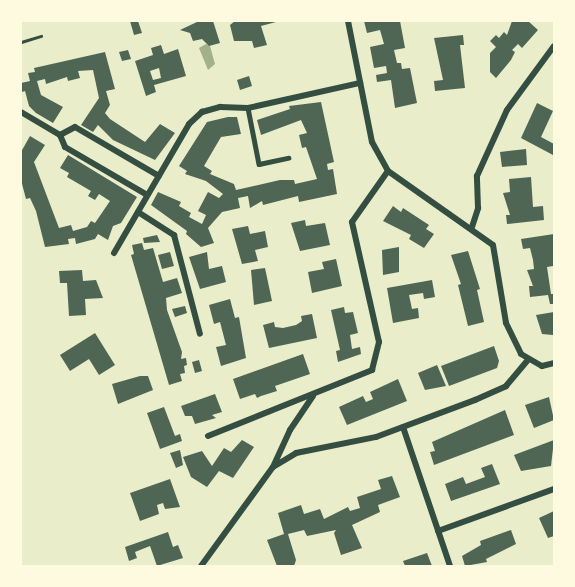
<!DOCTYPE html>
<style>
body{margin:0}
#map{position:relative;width:575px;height:587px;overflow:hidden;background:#e9edc9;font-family:"Nunito Sans",sans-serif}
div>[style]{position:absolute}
.water>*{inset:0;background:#a3b18a}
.building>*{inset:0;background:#4f6655}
.path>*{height:3px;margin:-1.5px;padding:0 1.5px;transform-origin:1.5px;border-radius:1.5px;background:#344e41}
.service>*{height:4.5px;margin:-2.25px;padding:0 2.25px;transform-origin:2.25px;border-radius:2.25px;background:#344e41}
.minor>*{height:6px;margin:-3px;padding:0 3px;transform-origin:3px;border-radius:3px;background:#344e41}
span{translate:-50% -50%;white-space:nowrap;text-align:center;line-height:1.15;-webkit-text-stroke:4.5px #fefae0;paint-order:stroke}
.frame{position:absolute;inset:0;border:22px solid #fefae0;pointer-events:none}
</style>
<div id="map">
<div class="water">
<i style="clip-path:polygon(206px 44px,210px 46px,215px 64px,208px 70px,199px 48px)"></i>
</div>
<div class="building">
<i style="clip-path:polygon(130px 21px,138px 21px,142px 33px,134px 35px)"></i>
<i style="clip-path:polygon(199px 21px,213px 21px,220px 43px,209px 46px,202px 39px,193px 41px,190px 33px,180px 30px)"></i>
<i style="clip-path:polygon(235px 21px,276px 21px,276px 22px,261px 26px,267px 45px,254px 48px,252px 41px,234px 41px,230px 25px)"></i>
<i style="clip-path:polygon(364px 21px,400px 21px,405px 48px,394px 50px,397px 63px,401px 63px,402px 69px,410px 68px,417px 103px,395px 108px,391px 80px,377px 82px,376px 75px,387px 73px,386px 66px,374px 68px,370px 47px,384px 44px,380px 30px,367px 33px)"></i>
<i style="clip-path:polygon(512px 21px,528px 21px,538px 30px,522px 48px,518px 44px,512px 50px,515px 52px,511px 60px,496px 78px,490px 72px,490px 53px,496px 47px,490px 41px,496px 35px,499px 38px,504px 32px,507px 35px)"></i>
<i style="clip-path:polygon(463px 35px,464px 45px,460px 45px,465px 88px,435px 91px,434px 81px,443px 80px,434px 38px)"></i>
<i style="clip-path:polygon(evenodd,161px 45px,164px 54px,178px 49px,186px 76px,154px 85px,156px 92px,146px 96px,135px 61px,153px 55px,151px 48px,161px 45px,159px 68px,161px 78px,153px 80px,150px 71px,159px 68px)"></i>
<i style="clip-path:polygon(128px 50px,131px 59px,122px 61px,119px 52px)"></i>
<i style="clip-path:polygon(105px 52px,115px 89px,106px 91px,110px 105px,105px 113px,110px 119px,145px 142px,160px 124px,175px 133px,155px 160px,113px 140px,98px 125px,93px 132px,81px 125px,99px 98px,93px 70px,78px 71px,80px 78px,68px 81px,67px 77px,46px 84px,45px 79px,37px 81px,41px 95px,63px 107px,53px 123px,36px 113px,29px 106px,25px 91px,22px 92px,21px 83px,30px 81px,28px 73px,35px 72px,34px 68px)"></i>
<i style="clip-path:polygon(249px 76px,252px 86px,240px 90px,237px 80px)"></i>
<i style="clip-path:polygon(321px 102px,334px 162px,327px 164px,328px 170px,333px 169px,337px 194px,299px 202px,298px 196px,263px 205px,262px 201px,250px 208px,248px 196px,238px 198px,240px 208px,222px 212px,208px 228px,214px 243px,201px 247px,186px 234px,187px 231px,151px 205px,158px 192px,181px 202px,179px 206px,191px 213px,189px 217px,202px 224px,206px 215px,198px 211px,208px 192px,219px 198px,223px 194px,206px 181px,185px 174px,187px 171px,179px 166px,207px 122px,228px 117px,237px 117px,241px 134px,221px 137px,204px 166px,212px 171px,210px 174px,234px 184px,236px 190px,280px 180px,294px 180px,295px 184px,317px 179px,306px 147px,302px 148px,299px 135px,307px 133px,301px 120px,261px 135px,257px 120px,290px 109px,289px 106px)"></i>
<i style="clip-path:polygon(537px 103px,553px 111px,541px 137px,554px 144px,553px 155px,521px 138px)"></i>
<i style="clip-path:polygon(30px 136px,45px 145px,34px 162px,59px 228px,71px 225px,73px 231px,87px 227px,91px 221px,95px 223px,110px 201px,99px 194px,95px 200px,88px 196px,91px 191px,67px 177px,69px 173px,60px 168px,68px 155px,137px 197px,121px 223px,113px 226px,108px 240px,98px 234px,95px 239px,76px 244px,75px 238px,68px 239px,69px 244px,45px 247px,36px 211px,30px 198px,26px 199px,21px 180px,21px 152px)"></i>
<i style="clip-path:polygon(526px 149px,527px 165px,502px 167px,500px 152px)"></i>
<i style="clip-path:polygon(531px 177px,533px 207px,543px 206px,544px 220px,507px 224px,506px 215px,510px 215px,503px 193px,510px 192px,509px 179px)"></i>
<i style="clip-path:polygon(393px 206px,401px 212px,403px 208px,429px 225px,426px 229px,434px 234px,424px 248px,409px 239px,411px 235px,383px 221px)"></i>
<i style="clip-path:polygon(305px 220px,306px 226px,325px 223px,330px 245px,300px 251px,291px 223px)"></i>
<i style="clip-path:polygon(248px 226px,250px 234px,265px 231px,268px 247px,255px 250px,258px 261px,242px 264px,232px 229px)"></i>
<i style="clip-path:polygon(554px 234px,553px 266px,547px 267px,551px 294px,554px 294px,554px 304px,550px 304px,548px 295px,530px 297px,529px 286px,533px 286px,527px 270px,534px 269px,533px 260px,530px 248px,523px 249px,521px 239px)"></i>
<i style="clip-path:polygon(157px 235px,160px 242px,144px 243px,143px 238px)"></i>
<i style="clip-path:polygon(142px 243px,144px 250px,153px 248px,163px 282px,177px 278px,182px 293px,166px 298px,167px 310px,182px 352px,181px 359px,186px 358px,187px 365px,184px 366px,185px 373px,180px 374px,182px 381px,169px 385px,131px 255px,134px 254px,132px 245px)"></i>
<i style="clip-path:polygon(399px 247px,399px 272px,383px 275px,382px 250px)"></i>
<i style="clip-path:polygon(468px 251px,480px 289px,477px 290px,484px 322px,468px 326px,458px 285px,461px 284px,451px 255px)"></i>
<i style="clip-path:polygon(170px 252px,174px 266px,162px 269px,158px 255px)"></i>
<i style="clip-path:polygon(207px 252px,209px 269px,222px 266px,226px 282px,200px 289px,189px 257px)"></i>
<i style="clip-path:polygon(336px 259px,342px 286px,312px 293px,308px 272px,324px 269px,322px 262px)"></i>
<i style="clip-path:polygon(265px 268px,272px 301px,254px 305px,251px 270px)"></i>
<i style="clip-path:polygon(82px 270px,83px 281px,96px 280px,103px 298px,85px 299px,86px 315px,69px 316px,67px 283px,60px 283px,59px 271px)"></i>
<i style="clip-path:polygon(432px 280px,435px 297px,424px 299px,423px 293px,409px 295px,412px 309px,418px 308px,419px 318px,393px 323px,387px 288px)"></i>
<i style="clip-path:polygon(230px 299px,235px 318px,239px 317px,246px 358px,221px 366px,216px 347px,226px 345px,220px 322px,214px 324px,209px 305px)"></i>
<i style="clip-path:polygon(185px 306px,187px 313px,175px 317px,172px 309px)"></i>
<i style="clip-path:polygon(344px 307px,345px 313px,353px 312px,358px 333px,350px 335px,352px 349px,360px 347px,361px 354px,338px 362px,336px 351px,340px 350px,331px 310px)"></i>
<i style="clip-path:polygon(554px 312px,553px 335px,542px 334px,536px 315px)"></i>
<i style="clip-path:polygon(312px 314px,317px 338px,269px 348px,263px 325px,274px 322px,275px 327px,283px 328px,296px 325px,302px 321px,301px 316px)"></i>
<i style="clip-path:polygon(95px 333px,115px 365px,99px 375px,89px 359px,70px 371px,60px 355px)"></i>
<i style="clip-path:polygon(494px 346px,499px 361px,497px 368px,449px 386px,441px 366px)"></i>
<i style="clip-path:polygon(303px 354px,310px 374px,275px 386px,277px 391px,261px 396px,257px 398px,255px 394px,240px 399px,233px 379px)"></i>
<i style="clip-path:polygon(199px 360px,202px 371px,195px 373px,192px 362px)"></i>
<i style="clip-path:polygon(437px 365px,446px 386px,425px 390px,418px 373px)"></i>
<i style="clip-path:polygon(140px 376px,148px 376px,153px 390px,118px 404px,112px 384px)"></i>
<i style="clip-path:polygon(398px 379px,407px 401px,347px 425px,339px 407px,363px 396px,366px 402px,373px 399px,370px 392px)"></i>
<i style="clip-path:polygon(215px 394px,222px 412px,212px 415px,216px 418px,195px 424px,192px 416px,185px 416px,181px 406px)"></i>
<i style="clip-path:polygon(549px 397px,554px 420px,534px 428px,525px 405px)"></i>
<i style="clip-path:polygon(164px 407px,175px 436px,180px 434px,182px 441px,160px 449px,147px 413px)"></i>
<i style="clip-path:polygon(505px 410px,514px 435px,434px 465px,430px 452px,435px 451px,432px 442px)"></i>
<i style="clip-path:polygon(242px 440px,254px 447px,233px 478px,219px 471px,207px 487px,191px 477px,183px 457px,202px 451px,212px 466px,224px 448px,231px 452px)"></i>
<i style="clip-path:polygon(554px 440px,551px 466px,521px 471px,514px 455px)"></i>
<i style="clip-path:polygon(180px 450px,183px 465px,176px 468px,170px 453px)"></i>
<i style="clip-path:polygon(492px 464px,500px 484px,451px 501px,445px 484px,463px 477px,466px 484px,485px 477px,481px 468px)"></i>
<i style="clip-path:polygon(392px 476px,400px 497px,378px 505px,380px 512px,352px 525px,362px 548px,341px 555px,334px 533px,336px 530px,307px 536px,304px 530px,288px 534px,296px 560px,294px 566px,277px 566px,267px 540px,284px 534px,278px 513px,301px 505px,304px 514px,320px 509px,324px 519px,348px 507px,350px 511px,360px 508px,357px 497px,381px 489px,378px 480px)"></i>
<i style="clip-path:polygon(170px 479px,180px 507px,165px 509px,163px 503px,157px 505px,159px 514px,140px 521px,130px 493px)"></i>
<i style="clip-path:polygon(554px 511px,554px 536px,548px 538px,539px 518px)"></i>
<i style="clip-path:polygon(511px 530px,516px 544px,486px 559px,487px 562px,465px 566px,462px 556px,481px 545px,480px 541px)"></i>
<i style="clip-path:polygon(168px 532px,173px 547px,178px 545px,183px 558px,157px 566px,150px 546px,135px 552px,137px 558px,129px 561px,125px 547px)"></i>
<i style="clip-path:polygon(427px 553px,432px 566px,405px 566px,403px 561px)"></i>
</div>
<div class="path">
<i style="left:21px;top:42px;width:21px;rotate:-17deg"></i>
</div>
<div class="service">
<i style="left:248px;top:108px;width:57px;rotate:78.9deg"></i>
<i style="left:259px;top:164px;width:30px;rotate:-12deg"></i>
</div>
<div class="minor">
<i style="left:348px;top:21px;width:123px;rotate:78.8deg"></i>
<i style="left:372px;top:142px;width:33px;rotate:61deg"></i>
<i style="left:388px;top:171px;width:128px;rotate:35.2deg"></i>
<i style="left:493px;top:245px;width:79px;rotate:80.5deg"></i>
<i style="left:506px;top:323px;width:34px;rotate:64deg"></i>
<i style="left:521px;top:354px;width:24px;rotate:30deg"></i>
<i style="left:542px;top:366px;width:12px;rotate:-14deg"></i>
<i style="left:21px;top:112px;width:45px;rotate:30.5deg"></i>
<i style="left:60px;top:135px;width:13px;rotate:67deg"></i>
<i style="left:65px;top:147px;width:95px;rotate:30.3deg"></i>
<i style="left:60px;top:135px;width:17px;rotate:-28deg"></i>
<i style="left:75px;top:127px;width:97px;rotate:30.3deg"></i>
<i style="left:138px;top:212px;width:43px;rotate:32.6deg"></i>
<i style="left:174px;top:235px;width:102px;rotate:75.3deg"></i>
<i style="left:472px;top:227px;width:20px;rotate:-72deg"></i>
<i style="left:478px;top:208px;width:32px;rotate:-92deg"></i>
<i style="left:477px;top:176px;width:72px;rotate:-65.6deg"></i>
<i style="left:507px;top:110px;width:79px;rotate:-53.7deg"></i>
<i style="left:114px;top:253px;width:149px;rotate:-59.8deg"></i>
<i style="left:189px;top:124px;width:18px;rotate:-43deg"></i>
<i style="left:202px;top:112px;width:19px;rotate:-16deg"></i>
<i style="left:220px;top:107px;width:28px;rotate:2deg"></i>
<i style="left:248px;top:108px;width:115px;rotate:-12.6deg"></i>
<i style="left:403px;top:427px;width:147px;rotate:71.3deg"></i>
<i style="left:208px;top:436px;width:177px;rotate:-21.9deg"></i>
<i style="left:372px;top:370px;width:29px;rotate:-76deg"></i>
<i style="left:379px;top:342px;width:123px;rotate:-102.7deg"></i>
<i style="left:352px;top:222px;width:62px;rotate:-54.8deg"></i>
<i style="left:273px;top:467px;width:27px;rotate:-31deg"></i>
<i style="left:296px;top:453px;width:82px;rotate:-11.3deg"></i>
<i style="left:376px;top:437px;width:106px;rotate:-20.5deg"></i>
<i style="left:475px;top:400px;width:34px;rotate:-24deg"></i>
<i style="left:506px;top:386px;width:33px;rotate:-50deg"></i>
<i style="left:438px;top:531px;width:123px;rotate:-19.9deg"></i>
<i style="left:201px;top:566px;width:122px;rotate:-54deg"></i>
<i style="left:273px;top:467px;width:41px;rotate:-65.3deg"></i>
<i style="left:290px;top:430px;width:41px;rotate:-55.9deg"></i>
</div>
<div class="frame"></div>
</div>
